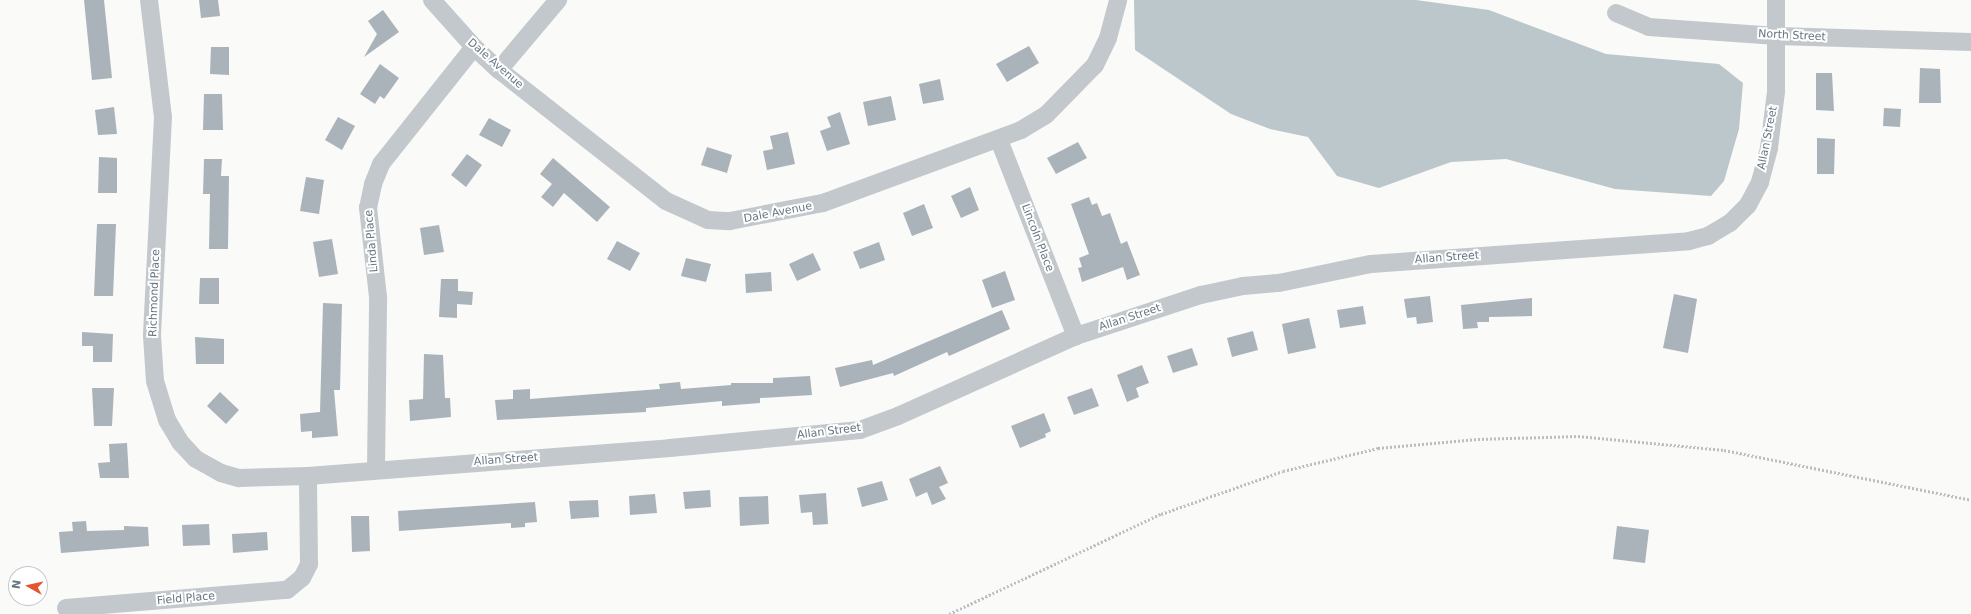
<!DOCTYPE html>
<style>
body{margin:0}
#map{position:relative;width:1971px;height:614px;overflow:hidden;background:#fafaf8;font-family:"DejaVu Sans",sans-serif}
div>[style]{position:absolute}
.water>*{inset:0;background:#bbc7cb}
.building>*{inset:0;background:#aab3b9}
.path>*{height:2.5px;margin-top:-1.25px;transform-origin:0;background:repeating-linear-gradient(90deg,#bbbfc2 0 2px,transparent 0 4px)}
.street>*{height:18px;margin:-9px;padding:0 9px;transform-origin:9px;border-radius:9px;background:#c3c8cc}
span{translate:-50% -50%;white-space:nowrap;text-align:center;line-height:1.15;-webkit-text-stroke:4px #fff;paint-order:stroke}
.street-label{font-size:11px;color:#657683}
.north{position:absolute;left:8px;top:566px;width:40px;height:40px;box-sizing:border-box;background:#fff;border:1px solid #c1c8cd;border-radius:50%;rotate:278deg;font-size:11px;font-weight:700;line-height:16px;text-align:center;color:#657683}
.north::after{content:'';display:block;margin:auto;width:14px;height:18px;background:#e4572e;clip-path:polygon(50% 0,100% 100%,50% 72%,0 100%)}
</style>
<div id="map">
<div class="water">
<i style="clip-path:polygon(1134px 0,1416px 0,1489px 10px,1606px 54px,1719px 64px,1743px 83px,1739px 129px,1724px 181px,1711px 196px,1615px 189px,1506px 159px,1451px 162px,1379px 188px,1337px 176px,1308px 137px,1270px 129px,1231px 114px,1135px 50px)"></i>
</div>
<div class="building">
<i style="clip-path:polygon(84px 0,104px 0,112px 78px,92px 80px)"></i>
<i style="clip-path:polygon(199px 0,218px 0,220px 16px,201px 18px)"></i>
<i style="clip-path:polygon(383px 10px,399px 32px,364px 57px,377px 34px,368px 21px)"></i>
<i style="clip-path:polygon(1029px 46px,1039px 63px,1007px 82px,996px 64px)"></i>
<i style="clip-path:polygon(211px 47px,229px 47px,229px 75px,210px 74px)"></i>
<i style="clip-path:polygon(380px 64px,399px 78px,384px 99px,380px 96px,375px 104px,360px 94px)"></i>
<i style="clip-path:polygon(1920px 68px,1940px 69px,1941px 103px,1919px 103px)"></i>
<i style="clip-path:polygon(1816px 73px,1832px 73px,1834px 111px,1816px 110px)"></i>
<i style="clip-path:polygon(940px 79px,944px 100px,923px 104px,919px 84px)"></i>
<i style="clip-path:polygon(204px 94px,222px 94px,223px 130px,203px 130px)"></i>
<i style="clip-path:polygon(891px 96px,896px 120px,868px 126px,863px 102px)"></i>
<i style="clip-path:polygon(114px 107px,117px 134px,98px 135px,95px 110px)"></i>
<i style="clip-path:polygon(1884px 108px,1901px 109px,1900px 127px,1883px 126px)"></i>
<i style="clip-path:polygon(840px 112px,850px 144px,827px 151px,820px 131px,831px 127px,827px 117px)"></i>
<i style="clip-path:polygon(338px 117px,355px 126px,342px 150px,325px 140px)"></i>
<i style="clip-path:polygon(489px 118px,511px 130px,502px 147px,479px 135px)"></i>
<i style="clip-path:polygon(788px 132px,795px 164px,767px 170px,763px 151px,773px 149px,770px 136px)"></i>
<i style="clip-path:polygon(1817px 138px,1835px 139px,1834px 174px,1817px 174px)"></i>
<i style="clip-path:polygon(1078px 142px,1087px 158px,1056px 174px,1047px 158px)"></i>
<i style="clip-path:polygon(707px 147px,732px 155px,727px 173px,701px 165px)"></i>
<i style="clip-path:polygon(467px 154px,482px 165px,466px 187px,451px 175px)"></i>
<i style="clip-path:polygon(99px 157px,117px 158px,117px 193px,98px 193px)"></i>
<i style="clip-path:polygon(553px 158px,610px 207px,597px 222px,564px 193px,553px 207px,541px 197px,552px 184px,540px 174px)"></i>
<i style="clip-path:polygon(204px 159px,222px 159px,221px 176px,229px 176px,228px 249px,209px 249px,210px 194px,203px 194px)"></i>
<i style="clip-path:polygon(306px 177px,324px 180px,319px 214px,300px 211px)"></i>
<i style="clip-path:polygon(970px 187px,979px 210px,961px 218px,951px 196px)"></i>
<i style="clip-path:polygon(1089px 197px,1092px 205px,1097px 203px,1102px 216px,1110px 213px,1121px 244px,1127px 241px,1140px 275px,1127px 280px,1123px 267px,1082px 282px,1078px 268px,1082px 267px,1079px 258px,1089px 254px,1071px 204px)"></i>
<i style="clip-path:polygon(924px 204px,933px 228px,912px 236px,903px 213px)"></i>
<i style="clip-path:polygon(97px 224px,116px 224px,113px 296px,94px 296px)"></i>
<i style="clip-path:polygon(439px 225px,444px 252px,424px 255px,420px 228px)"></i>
<i style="clip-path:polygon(332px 239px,338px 274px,319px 277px,313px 242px)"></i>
<i style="clip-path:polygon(617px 241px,640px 253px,630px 271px,607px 259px)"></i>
<i style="clip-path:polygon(879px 242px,885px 260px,860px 269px,853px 252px)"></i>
<i style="clip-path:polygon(813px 253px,821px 270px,797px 281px,789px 264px)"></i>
<i style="clip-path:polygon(686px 258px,711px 264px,706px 282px,681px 276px)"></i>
<i style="clip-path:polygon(1005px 271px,1015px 300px,992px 308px,982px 280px)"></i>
<i style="clip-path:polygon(771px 272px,772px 291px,746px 293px,745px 274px)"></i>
<i style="clip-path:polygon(200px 278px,219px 278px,219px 304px,199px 304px)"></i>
<i style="clip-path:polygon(441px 279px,458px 279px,458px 291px,473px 292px,472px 305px,457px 304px,457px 318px,439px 317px)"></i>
<i style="clip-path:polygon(1674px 294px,1697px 299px,1688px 353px,1663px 348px)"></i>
<i style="clip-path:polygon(1430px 296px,1433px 322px,1417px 324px,1416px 317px,1407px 318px,1404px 299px)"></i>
<i style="clip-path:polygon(1532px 298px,1532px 316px,1489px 317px,1489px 322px,1477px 322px,1478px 328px,1463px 329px,1461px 305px)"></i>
<i style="clip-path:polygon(323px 303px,342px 304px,340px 390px,334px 390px,338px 436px,312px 438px,312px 431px,301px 432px,300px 414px,320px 412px)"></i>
<i style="clip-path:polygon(1363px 306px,1366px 324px,1340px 328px,1337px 310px)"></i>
<i style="clip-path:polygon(1002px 310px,1010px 329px,949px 356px,947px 352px,894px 376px,893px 373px,840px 387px,835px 368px,872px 360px,873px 365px)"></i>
<i style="clip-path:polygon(1309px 318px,1316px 348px,1288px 354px,1282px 324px)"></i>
<i style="clip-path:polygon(1253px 331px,1258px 350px,1232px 357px,1227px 338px)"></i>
<i style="clip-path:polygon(82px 332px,113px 334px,112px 362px,93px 362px,93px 346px,82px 346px)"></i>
<i style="clip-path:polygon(195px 337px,224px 339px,224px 364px,196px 364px)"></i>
<i style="clip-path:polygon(1192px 348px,1198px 365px,1173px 373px,1167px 356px)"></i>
<i style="clip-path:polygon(424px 354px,443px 355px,445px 398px,450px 398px,451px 417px,410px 421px,409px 400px,423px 399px)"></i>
<i style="clip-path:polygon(1142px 365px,1149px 383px,1136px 388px,1139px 397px,1127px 402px,1117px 375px)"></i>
<i style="clip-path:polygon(810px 376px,812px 395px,760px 398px,760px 403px,722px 406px,722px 401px,646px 408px,646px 412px,497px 420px,495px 400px,513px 399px,513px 390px,530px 389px,530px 399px,660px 389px,659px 384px,680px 382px,681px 389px,731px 385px,731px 383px,773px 383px,773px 378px)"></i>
<i style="clip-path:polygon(92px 388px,114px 388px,112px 426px,94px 426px)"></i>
<i style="clip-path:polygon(1092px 388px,1099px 406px,1074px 415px,1067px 397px)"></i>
<i style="clip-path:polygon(220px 392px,239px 410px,226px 424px,207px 406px)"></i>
<i style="clip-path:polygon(1044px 413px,1051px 431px,1045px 434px,1046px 437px,1020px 448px,1011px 426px)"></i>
<i style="clip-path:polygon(127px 443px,129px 478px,100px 478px,98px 463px,110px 462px,109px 444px)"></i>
<i style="clip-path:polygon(940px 466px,948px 483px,939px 487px,946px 499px,932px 505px,927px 492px,916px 497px,909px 479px)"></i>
<i style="clip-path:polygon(882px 481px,888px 500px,862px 507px,857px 488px)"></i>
<i style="clip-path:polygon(710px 490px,711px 507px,685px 509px,683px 492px)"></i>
<i style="clip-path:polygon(826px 493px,828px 524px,813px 525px,812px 512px,801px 513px,799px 495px)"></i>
<i style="clip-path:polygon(655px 494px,657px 513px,630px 515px,629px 496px)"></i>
<i style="clip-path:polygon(768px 496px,769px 524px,740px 526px,739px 497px)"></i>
<i style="clip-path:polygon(598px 500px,599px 517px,571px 519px,569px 501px)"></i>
<i style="clip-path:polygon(535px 502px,537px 522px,525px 523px,525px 527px,511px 528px,511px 523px,399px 531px,398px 511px)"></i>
<i style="clip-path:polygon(351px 516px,369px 516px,370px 551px,352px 552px)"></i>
<i style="clip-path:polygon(86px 521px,87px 531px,124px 530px,124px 526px,148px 527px,149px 546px,61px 553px,59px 532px,73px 531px,72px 522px)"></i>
<i style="clip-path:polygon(209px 524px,210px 545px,183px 546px,182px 525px)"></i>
<i style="clip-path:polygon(1617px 526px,1649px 530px,1645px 563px,1613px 559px)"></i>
<i style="clip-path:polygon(267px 532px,268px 550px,233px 553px,232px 534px)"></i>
</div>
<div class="path">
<i style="left:949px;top:614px;width:234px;rotate:-25.3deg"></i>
<i style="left:1161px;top:514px;width:129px;rotate:-19.4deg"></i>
<i style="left:1283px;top:471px;width:98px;rotate:-13.6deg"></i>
<i style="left:1378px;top:448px;width:100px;rotate:-5.1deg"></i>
<i style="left:1478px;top:439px;width:100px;rotate:-1.7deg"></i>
<i style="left:1578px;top:436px;width:147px;rotate:5.5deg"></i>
<i style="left:1724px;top:450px;width:252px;rotate:11.4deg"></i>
</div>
<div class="street">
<i style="left:149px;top:0;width:118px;rotate:83.2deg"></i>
<i style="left:163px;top:117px;width:219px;rotate:92.9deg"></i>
<i style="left:152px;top:336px;width:45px;rotate:86.2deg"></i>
<i style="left:155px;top:381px;width:41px;rotate:72.9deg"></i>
<i style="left:167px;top:420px;width:26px;rotate:59deg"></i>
<i style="left:180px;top:442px;width:23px;rotate:47deg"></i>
<i style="left:196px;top:459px;width:29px;rotate:29deg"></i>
<i style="left:221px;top:473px;width:19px;rotate:16deg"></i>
<i style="left:239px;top:478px;width:69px;rotate:-1.7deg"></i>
<i style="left:308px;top:476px;width:363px;rotate:-4.4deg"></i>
<i style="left:670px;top:448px;width:191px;rotate:-5.4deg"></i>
<i style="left:860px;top:430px;width:40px;rotate:-20.2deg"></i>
<i style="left:898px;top:416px;width:195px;rotate:-24.2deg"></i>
<i style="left:1076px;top:336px;width:132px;rotate:-18.2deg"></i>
<i style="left:1201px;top:295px;width:43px;rotate:-12.1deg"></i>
<i style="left:1243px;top:286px;width:36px;rotate:-5deg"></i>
<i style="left:1279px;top:283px;width:94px;rotate:-11.7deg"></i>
<i style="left:1371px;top:264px;width:319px;rotate:-4.1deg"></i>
<i style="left:1689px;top:241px;width:20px;rotate:-15deg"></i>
<i style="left:1708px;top:236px;width:26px;rotate:-31deg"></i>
<i style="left:1730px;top:223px;width:25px;rotate:-45deg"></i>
<i style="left:1748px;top:205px;width:26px;rotate:-62deg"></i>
<i style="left:1760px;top:182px;width:35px;rotate:-75deg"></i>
<i style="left:1769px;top:148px;width:56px;rotate:-82.9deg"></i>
<i style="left:1776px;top:92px;width:92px;rotate:-90deg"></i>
<i style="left:432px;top:0;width:63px;rotate:48.2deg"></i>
<i style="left:474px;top:47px;width:34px;rotate:43deg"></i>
<i style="left:499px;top:70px;width:212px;rotate:38.1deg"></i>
<i style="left:666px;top:201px;width:46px;rotate:24.3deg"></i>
<i style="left:708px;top:220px;width:22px;rotate:3deg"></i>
<i style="left:730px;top:221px;width:95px;rotate:-11deg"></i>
<i style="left:823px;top:203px;width:211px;rotate:-20.2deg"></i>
<i style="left:1021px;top:130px;width:29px;rotate:-31deg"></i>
<i style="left:1046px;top:115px;width:70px;rotate:-45.6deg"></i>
<i style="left:1095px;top:65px;width:30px;rotate:-64deg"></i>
<i style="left:1108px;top:38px;width:39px;rotate:-75deg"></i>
<i style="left:1616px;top:13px;width:36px;rotate:23deg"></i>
<i style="left:1649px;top:27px;width:128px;rotate:4deg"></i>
<i style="left:1777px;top:36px;width:194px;rotate:1.8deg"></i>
<i style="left:499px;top:70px;width:92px;rotate:-49.9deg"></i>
<i style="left:999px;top:140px;width:211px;rotate:68.6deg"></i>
<i style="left:376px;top:470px;width:173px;rotate:-89.3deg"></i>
<i style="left:378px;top:297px;width:90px;rotate:-96.4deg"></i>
<i style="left:368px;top:208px;width:25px;rotate:-78deg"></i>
<i style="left:373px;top:184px;width:22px;rotate:-68deg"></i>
<i style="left:381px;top:164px;width:149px;rotate:-51.5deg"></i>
<i style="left:66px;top:608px;width:222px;rotate:-4.7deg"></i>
<i style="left:287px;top:590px;width:19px;rotate:-39deg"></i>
<i style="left:302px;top:578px;width:16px;rotate:-63deg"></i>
<i style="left:309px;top:564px;width:88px;rotate:-90.7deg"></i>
</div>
<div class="street-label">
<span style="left:1792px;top:36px;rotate:3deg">North Street</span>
<span style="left:495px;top:64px;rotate:41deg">Dale Avenue</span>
<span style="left:1768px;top:138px;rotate:-79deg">Allan Street</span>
<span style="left:778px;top:213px;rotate:-11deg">Dale Avenue</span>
<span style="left:1037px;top:238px;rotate:69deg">Lincoln Place</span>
<span style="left:372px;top:241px;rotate:-95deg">Linda Place</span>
<span style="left:1447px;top:258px;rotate:-4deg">Allan Street</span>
<span style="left:155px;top:293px;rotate:-88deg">Richmond Place</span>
<span style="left:1130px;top:318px;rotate:-18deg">Allan Street</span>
<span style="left:829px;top:432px;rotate:-7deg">Allan Street</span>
<span style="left:506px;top:460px;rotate:-4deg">Allan Street</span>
<span style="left:186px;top:599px;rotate:-5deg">Field Place</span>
</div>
<div class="north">N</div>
</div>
